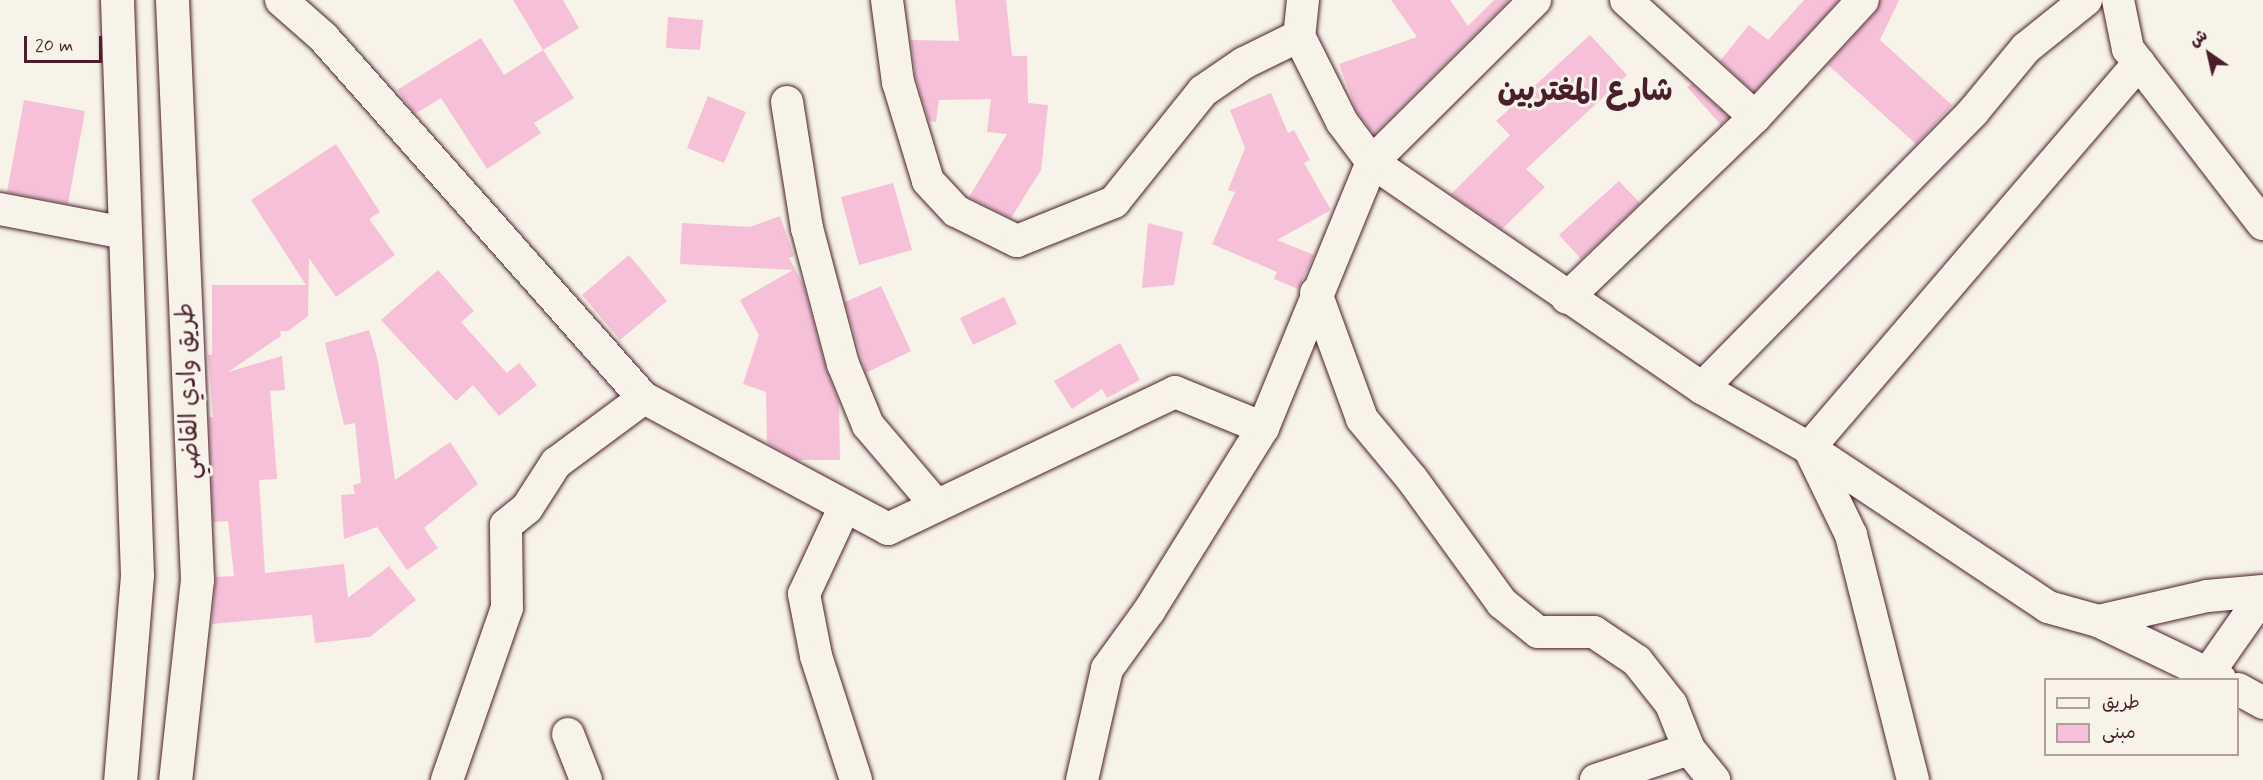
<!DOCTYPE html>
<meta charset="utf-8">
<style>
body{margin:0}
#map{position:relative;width:2263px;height:780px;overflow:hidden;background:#f7f3e8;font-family:Mynerve,"Playpen Sans Arabic",sans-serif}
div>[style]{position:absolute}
.building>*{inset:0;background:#f6c0d9}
.roads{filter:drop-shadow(0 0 2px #4a1f2b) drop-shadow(0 0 2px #4a1f2b)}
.minor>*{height:32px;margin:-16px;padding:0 16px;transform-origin:16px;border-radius:16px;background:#f7f3e8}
.major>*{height:33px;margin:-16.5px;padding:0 16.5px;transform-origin:16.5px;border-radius:16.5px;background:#f7f3e8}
span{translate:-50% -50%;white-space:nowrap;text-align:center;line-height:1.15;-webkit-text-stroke:6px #f7f3e8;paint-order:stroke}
.street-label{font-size:24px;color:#4a1f2b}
.district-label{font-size:30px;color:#4a1f2b;font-weight:700}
.legend{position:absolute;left:2044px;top:678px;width:195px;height:78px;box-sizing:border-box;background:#f7f3e8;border:2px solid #b29e9c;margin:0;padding:8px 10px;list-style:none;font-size:18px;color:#4a1f2b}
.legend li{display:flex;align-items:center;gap:12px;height:30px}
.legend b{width:30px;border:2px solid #b29e9c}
.north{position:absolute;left:2179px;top:24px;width:60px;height:60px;-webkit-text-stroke:4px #f7f3e8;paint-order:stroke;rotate:326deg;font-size:16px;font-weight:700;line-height:24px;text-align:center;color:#4a1f2b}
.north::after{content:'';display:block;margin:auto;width:21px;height:27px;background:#4a1f2b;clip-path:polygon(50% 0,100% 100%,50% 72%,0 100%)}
.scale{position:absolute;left:24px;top:36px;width:78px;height:27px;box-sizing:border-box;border:3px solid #4a1f2b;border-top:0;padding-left:8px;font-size:18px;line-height:21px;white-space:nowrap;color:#4a1f2b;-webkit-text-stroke:4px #f7f3e8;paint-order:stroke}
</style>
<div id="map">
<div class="building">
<i style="clip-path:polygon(513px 0,563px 0,579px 28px,543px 50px)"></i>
<i style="clip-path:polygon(955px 0,1006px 0,1012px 56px,1027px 56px,1028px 103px,1048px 105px,1041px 170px,1011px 218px,969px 197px,1007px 134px,987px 132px,991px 99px,939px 100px,936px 122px,929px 121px,916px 78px,911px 40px,959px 41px)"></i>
<i style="clip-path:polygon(1391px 0,1450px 0,1468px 26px,1494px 0,1509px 0,1374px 134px,1357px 112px,1339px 64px,1417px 37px)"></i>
<i style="clip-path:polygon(1804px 0,1839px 0,1754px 92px,1720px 61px,1749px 25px,1768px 40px)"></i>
<i style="clip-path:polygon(1880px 0,1899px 0,1880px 40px,1952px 105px,1916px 144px,1828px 65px,1825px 68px,1876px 12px)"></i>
<i style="clip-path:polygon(668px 17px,703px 20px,700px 50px,666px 48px)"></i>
<i style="clip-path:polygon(1590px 35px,1627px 75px,1526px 169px,1545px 187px,1502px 229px,1451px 194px,1510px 135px,1496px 121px)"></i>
<i style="clip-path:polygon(481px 38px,504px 75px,543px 50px,574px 98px,534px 123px,541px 133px,487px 169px,441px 98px,415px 114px,397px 90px)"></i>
<i style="clip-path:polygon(1692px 84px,1729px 117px,1721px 125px,1687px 87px)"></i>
<i style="clip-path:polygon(1271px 93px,1288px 133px,1294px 130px,1310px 160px,1304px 163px,1331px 210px,1277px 240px,1314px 255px,1298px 289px,1274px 279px,1277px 272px,1212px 244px,1235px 192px,1228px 190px,1245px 148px,1230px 110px)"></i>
<i style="clip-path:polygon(708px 96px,746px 112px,724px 163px,687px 148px)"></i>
<i style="clip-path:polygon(24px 100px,85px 111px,68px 204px,7px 192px)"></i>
<i style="clip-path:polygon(336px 144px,380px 212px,369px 219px,395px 255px,336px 297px,309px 258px,308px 316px,288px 331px,280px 331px,281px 336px,228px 372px,282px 356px,285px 390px,270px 391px,277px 479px,259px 480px,265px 573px,344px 564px,348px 598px,389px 566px,416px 600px,370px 637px,315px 643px,312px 615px,212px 624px,216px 577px,234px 576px,228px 521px,213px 522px,209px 417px,213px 417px,208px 355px,212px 355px,212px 285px,306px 285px,251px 200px)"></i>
<i style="clip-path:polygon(1619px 181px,1640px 203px,1581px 259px,1559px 235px)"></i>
<i style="clip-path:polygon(893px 183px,912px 250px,859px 265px,841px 197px)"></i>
<i style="clip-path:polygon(780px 216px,794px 256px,789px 258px,803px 284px,826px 369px,839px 402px,840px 460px,798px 460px,767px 443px,766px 392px,743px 384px,759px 335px,740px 300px,793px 270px,680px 264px,682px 223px,750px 227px)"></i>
<i style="clip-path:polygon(1148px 223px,1183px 232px,1174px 285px,1142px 288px)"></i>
<i style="clip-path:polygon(629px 255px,667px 301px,620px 340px,582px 295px)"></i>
<i style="clip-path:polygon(438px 270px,474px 311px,461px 322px,507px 373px,519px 363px,537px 385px,499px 416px,473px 385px,456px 401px,381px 320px)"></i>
<i style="clip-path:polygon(881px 286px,911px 351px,866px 373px,845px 302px)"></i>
<i style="clip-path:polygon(1004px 297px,1017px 324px,973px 345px,960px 318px)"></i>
<i style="clip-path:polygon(369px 330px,378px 361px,395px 480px,450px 442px,478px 484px,424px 528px,438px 548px,407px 570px,377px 527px,344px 539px,341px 495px,355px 494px,353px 485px,361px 483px,355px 423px,344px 425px,325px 343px)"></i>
<i style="clip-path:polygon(1120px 343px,1140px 380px,1107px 398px,1102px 389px,1072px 409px,1054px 381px)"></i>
</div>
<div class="roads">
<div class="minor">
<i style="left:281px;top:0;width:56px;rotate:41.4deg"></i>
<i style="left:323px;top:37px;width:483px;rotate:48.4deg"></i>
<i style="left:644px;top:398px;width:277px;rotate:28.2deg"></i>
<i style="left:888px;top:529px;width:318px;rotate:-25.5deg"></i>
<i style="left:1175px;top:392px;width:95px;rotate:22.2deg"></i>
<i style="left:887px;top:0;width:83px;rotate:82.4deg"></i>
<i style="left:898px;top:82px;width:103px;rotate:73.1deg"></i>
<i style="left:928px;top:181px;width:41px;rotate:47deg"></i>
<i style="left:956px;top:211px;width:68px;rotate:26.2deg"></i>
<i style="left:1017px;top:241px;width:105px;rotate:-21.9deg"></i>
<i style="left:1114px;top:202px;width:142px;rotate:-51.3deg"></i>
<i style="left:1203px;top:91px;width:50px;rotate:-34.3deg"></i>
<i style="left:1244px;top:63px;width:61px;rotate:-26.1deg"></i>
<i style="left:1303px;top:0;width:36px;rotate:96deg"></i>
<i style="left:1299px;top:36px;width:96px;rotate:63.4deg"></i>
<i style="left:1342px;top:122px;width:50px;rotate:53.1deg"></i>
<i style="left:1372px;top:162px;width:400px;rotate:34.4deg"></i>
<i style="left:1702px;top:388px;width:123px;rotate:29.3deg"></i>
<i style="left:1809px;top:448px;width:97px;rotate:64.2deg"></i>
<i style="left:1851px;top:535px;width:253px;rotate:75.8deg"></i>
<i style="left:1626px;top:0;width:174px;rotate:42.2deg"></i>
<i style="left:2118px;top:0;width:50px;rotate:78.5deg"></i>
<i style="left:2128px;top:49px;width:221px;rotate:52.4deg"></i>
<i style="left:2139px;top:63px;width:507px;rotate:130.6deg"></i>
<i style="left:1809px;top:448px;width:287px;rotate:33.6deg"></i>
<i style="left:2048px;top:607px;width:52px;rotate:15.6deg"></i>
<i style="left:2098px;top:621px;width:136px;rotate:25.6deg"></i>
<i style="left:787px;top:102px;width:128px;rotate:81deg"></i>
<i style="left:807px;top:228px;width:141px;rotate:75.2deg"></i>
<i style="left:843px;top:364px;width:66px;rotate:67.7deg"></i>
<i style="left:868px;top:425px;width:105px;rotate:49.6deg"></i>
<i style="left:0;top:209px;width:127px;rotate:10.9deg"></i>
<i style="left:1316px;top:293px;width:134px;rotate:69.9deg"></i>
<i style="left:1362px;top:419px;width:78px;rotate:50.2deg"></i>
<i style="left:1412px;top:479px;width:153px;rotate:54deg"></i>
<i style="left:1502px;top:603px;width:46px;rotate:38.9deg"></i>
<i style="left:1538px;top:632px;width:56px"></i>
<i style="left:1594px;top:632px;width:52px;rotate:34deg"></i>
<i style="left:1637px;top:661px;width:55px;rotate:51.7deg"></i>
<i style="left:1671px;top:704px;width:48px;rotate:68.2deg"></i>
<i style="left:1689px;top:749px;width:40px;rotate:51deg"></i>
<i style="left:1567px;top:298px;width:261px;rotate:-43.9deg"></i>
<i style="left:1755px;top:117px;width:159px;rotate:-47.3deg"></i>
<i style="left:1702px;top:388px;width:387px;rotate:-45.5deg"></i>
<i style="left:1973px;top:112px;width:83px;rotate:-50.4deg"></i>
<i style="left:2026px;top:48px;width:77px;rotate:-38.7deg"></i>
<i style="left:845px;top:506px;width:97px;rotate:115deg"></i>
<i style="left:804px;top:594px;width:63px;rotate:79deg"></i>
<i style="left:816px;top:656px;width:130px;rotate:72.1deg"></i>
<i style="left:2098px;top:621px;width:112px;rotate:-12.9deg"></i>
<i style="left:2207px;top:596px;width:56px;rotate:-5.1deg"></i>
<i style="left:2209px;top:672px;width:94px;rotate:-55deg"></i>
<i style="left:2238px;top:689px;width:29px;rotate:29deg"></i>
<i style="left:568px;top:734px;width:49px;rotate:68.6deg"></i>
<i style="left:447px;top:780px;width:182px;rotate:-70.8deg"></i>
<i style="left:507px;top:608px;width:83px;rotate:-90.7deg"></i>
<i style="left:506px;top:525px;width:27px;rotate:-39deg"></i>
<i style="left:527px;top:508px;width:54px;rotate:-57.2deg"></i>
<i style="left:556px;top:463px;width:109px;rotate:-36.5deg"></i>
<i style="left:1082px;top:780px;width:114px;rotate:-77.3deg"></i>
<i style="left:1107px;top:669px;width:72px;rotate:-54.1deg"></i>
<i style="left:1149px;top:611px;width:216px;rotate:-58.1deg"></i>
<i style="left:1263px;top:428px;width:287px;rotate:-67.7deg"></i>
<i style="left:1372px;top:162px;width:230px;rotate:-44.8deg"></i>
<i style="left:1596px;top:780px;width:98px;rotate:-18.4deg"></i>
</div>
<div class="major">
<i style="left:117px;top:0;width:575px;rotate:88.01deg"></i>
<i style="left:137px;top:575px;width:206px;rotate:94.7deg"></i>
<i style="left:172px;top:0;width:580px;rotate:87.53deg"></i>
<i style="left:197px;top:579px;width:202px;rotate:96.2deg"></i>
</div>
</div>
<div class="street-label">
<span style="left:189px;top:391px;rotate:-92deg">طريق وادي القاضي</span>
</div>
<div class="district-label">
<span style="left:1585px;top:92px">شارع المغتربين</span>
</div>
<ul class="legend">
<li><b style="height:8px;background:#f7f3e8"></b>طريق</li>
<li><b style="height:16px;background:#f6c0d9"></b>مبنى</li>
</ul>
<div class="north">ش</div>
<div class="scale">20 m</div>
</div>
